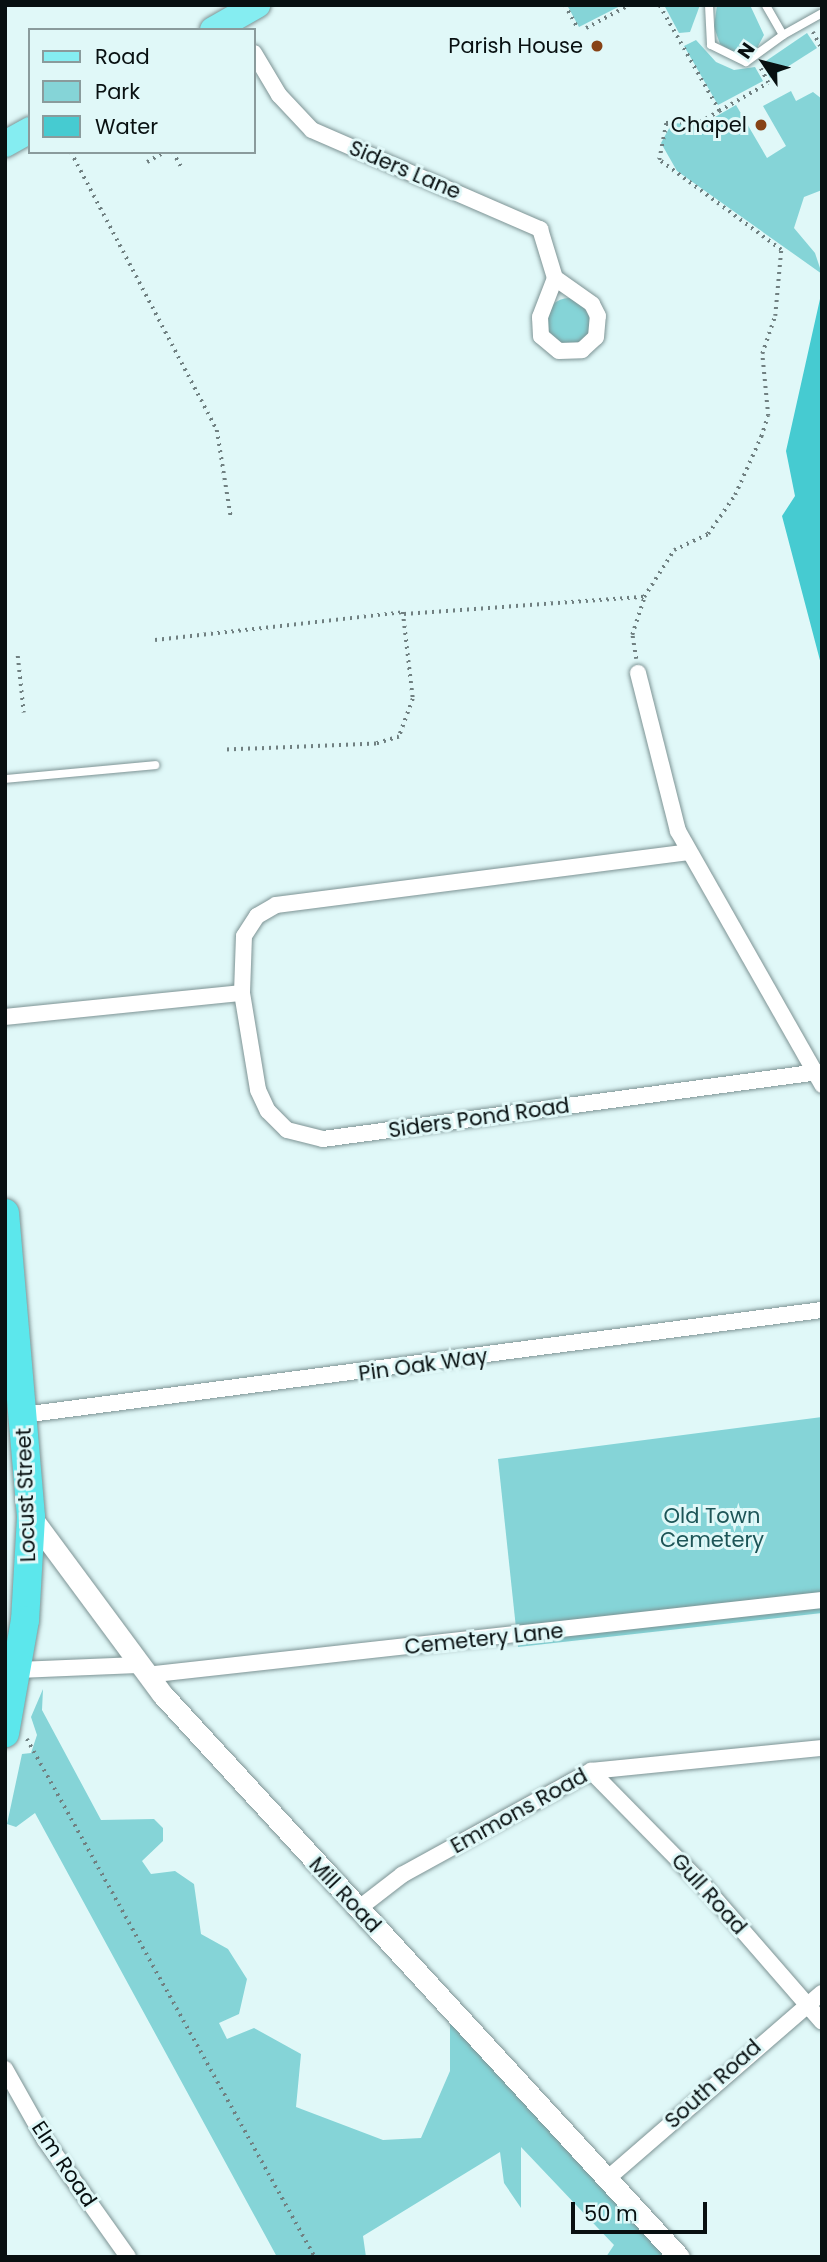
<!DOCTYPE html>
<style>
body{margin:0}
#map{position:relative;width:827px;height:2262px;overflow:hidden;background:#e0f8f8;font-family:Poppins,sans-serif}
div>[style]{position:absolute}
.green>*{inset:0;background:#85d4d7}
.round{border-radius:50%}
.water>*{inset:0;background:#46cbd1}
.path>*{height:3.5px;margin-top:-1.75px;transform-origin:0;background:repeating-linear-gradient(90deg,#708081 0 2px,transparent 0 7px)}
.roads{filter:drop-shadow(0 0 2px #7d9394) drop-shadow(0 0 2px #7d9394)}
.service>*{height:8px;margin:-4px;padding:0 4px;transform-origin:4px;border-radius:4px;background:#fff}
.minor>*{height:16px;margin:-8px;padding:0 8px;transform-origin:8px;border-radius:8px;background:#fff}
.tertiary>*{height:21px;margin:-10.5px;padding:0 10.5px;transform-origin:10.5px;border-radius:10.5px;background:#fff}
.primary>*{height:26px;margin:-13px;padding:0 13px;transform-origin:13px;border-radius:13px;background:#85edf1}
.trunk>*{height:28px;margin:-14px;padding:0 14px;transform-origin:14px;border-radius:14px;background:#5ce7ec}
.dots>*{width:19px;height:19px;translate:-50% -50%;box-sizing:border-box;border:4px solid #e0f8f8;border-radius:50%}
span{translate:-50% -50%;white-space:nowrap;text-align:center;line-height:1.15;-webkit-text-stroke:6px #e0f8f8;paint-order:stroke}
.poi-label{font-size:21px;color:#081011}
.right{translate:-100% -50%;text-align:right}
.street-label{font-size:21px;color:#081011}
.park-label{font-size:21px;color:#1d5557}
.frame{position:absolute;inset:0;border:7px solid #081011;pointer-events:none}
.legend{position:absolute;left:28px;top:28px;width:228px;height:126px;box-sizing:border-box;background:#e0f8f8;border:2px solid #8a9b9c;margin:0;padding:9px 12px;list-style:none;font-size:21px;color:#081011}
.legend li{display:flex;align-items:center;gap:14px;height:35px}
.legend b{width:35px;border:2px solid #8a9b9c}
.north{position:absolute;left:729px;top:28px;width:70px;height:70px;-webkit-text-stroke:5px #e0f8f8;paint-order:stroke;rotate:305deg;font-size:19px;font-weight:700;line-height:28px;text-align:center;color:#081011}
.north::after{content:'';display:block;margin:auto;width:24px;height:32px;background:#081011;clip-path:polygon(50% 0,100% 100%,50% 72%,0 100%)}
.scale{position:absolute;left:571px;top:2202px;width:136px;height:32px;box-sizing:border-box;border:4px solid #081011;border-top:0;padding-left:9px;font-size:21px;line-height:24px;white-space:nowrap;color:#081011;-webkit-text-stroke:5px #e0f8f8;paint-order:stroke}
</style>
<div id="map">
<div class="green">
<i style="clip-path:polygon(567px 5px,622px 5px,579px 27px)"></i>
<i style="clip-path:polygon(664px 5px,700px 5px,690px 32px,679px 33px)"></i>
<i style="clip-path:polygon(717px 5px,750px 5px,764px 35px,756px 50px,736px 54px,720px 44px,714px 27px)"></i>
<i style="clip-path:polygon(807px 33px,817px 48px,770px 78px,763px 63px)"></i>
<i style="clip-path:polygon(696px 40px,716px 62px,734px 70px,755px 67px,763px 81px,718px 105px,684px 46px)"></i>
<i style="clip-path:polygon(791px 91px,796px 101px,813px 92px,822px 99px,822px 190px,804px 197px,794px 228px,815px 253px,822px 274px,677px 171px,661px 143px,672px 123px,701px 125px,736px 105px,767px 158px,786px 146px,763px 106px)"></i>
<i class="round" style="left:546px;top:298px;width:46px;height:46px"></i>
<i style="clip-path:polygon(822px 1417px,822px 1613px,518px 1647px,498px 1459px)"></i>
<i style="clip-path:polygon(43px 1689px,42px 1710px,101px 1820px,154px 1819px,163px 1828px,163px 1841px,142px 1861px,151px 1874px,175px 1871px,194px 1884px,201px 1934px,228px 1949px,247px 1979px,239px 2014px,219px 2023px,227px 2039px,254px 2028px,301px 2054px,296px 2107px,383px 2140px,421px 2138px,450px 2071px,450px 2023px,666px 2257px,606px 2257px,614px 2245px,521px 2147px,521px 2208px,504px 2183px,500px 2152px,363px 2236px,366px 2257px,277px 2257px,35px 1813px,16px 1827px,7px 1824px,22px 1754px,31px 1753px,37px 1735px,31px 1717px)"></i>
</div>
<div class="water">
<i style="clip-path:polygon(822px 290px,822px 668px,782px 516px,795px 496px,786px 451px)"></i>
</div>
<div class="path">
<i style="left:565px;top:5px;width:26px;rotate:61deg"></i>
<i style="left:586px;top:28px;width:49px;rotate:-28.1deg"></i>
<i style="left:813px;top:32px;width:19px;rotate:62deg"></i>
<i style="left:719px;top:111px;width:56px;rotate:-29.7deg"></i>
<i style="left:768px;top:83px;width:18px;rotate:-117deg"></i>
<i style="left:71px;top:152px;width:314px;rotate:62.3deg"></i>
<i style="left:217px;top:430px;width:88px;rotate:80.9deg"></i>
<i style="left:173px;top:152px;width:18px;rotate:61deg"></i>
<i style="left:147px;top:162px;width:20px;rotate:-30deg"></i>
<i style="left:404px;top:614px;width:241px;rotate:-4.1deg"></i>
<i style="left:155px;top:640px;width:250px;rotate:-6.4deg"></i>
<i style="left:403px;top:612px;width:88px;rotate:83.4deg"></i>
<i style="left:413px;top:699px;width:40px;rotate:110.2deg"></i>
<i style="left:399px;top:737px;width:24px;rotate:163deg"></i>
<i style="left:376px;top:744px;width:151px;rotate:177.7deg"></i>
<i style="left:18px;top:656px;width:57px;rotate:84deg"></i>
<i style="left:5px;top:659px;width:4px;rotate:-14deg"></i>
<i style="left:636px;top:659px;width:24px;rotate:-99deg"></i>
<i style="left:632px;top:635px;width:40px;rotate:-72deg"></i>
<i style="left:644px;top:597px;width:56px;rotate:-57.4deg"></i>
<i style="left:674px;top:550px;width:38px;rotate:-25deg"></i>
<i style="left:708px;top:534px;width:47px;rotate:-55.3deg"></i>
<i style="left:735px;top:495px;width:64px;rotate:-65.9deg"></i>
<i style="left:761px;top:437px;width:22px;rotate:-72deg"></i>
<i style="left:768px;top:416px;width:62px;rotate:-95.5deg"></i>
<i style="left:762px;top:354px;width:40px;rotate:-71.1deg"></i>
<i style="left:775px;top:316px;width:66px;rotate:-84.8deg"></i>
<i style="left:781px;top:250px;width:152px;rotate:-143.6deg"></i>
<i style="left:659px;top:160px;width:38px;rotate:-79deg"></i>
<i style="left:666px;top:123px;width:34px;rotate:-2deg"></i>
<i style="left:700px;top:122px;width:22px;rotate:-30deg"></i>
<i style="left:719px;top:111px;width:122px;rotate:-119.5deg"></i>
<i style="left:27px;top:1739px;width:593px;rotate:60.93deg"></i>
</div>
<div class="roads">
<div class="service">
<i style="left:709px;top:5px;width:40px;rotate:87.1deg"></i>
<i style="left:711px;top:45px;width:39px;rotate:26deg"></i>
<i style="left:746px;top:62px;width:46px;rotate:-36.1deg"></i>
<i style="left:783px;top:35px;width:34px;rotate:-120deg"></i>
<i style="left:783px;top:35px;width:45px;rotate:-29.4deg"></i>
<i style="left:5px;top:779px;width:151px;rotate:-5.3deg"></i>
</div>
<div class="minor">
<i style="left:254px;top:53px;width:49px;rotate:59.2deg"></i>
<i style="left:279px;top:95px;width:48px;rotate:46.7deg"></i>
<i style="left:312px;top:130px;width:249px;rotate:23.5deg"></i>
<i style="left:540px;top:229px;width:51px;rotate:73deg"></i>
<i style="left:555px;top:278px;width:42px;rotate:111deg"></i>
<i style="left:540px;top:317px;width:19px;rotate:87deg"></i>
<i style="left:541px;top:336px;width:23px;rotate:40deg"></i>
<i style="left:559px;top:351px;width:23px;rotate:-2deg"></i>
<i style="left:582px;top:350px;width:19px;rotate:-43deg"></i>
<i style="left:596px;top:337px;width:21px;rotate:-85deg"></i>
<i style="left:598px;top:316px;width:13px;rotate:-117deg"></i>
<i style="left:592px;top:304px;width:45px;rotate:-144.9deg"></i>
<i style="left:638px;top:673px;width:163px;rotate:75.8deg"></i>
<i style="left:678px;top:831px;width:292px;rotate:60.4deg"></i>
<i style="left:242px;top:993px;width:57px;rotate:-88deg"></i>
<i style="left:244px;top:936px;width:24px;rotate:-57deg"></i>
<i style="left:257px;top:916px;width:22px;rotate:-30deg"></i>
<i style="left:276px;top:905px;width:416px;rotate:-7.3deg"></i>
<i style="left:5px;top:1017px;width:238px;rotate:-5.8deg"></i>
<i style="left:242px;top:993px;width:98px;rotate:80.6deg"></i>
<i style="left:258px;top:1090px;width:23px;rotate:65deg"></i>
<i style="left:268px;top:1111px;width:27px;rotate:45deg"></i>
<i style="left:287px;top:1130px;width:37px;rotate:14deg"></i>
<i style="left:323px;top:1139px;width:500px;rotate:-7.7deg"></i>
<i style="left:23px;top:1415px;width:806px;rotate:-7.49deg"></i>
<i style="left:18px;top:1670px;width:120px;rotate:-2.4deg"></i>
<i style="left:146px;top:1675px;width:680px;rotate:-6.33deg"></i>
<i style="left:591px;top:1771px;width:160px;rotate:45.5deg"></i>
<i style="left:703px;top:1885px;width:181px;rotate:49deg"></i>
<i style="left:358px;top:1909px;width:56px;rotate:-37.7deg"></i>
<i style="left:402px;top:1875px;width:216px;rotate:-28.8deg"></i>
<i style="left:591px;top:1771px;width:232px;rotate:-5.7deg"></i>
<i style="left:5px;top:2069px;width:81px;rotate:60.6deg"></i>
<i style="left:45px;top:2140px;width:143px;rotate:54.6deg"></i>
<i style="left:607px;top:2179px;width:284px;rotate:-40.9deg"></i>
</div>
<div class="tertiary">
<i style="left:31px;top:1517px;width:220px;rotate:53.5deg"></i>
<i style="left:162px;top:1694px;width:764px;rotate:47.44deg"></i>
</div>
<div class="primary">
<i style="left:213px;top:30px;width:51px;rotate:-29.6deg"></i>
<i style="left:5px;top:144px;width:29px;rotate:-29deg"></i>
</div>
<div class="trunk">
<i style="left:5px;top:1213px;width:305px;rotate:85.1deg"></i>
<i style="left:31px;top:1517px;width:103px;rotate:93.3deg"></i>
<i style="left:25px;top:1620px;width:115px;rotate:100deg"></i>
</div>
</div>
<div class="dots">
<i style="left:597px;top:46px;background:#874316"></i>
<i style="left:761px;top:125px;background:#874316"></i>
</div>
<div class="poi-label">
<span class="right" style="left:583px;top:46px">Parish House</span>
<span class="right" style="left:747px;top:125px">Chapel</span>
</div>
<div class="street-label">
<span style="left:405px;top:170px;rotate:23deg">Siders Lane</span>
<span style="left:479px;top:1118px;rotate:-8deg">Siders Pond Road</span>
<span style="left:423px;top:1365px;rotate:-8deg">Pin Oak Way</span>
<span style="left:26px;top:1495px;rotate:-92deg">Locust Street</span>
<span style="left:484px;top:1639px;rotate:-6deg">Cemetery Lane</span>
<span style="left:519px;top:1811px;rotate:-29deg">Emmons Road</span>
<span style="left:709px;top:1894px;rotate:48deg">Gull Road</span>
<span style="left:345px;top:1895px;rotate:47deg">Mill Road</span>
<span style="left:713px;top:2084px;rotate:-42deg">South Road</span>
<span style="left:64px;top:2164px;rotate:56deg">Elm Road</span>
</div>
<div class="park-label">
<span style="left:712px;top:1528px">Old Town<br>Cemetery</span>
</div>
<div class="frame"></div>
<ul class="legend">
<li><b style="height:9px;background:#85edf1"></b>Road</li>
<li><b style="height:19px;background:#85d4d7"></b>Park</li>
<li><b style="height:19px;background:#46cbd1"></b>Water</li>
</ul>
<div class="north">N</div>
<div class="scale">50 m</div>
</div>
